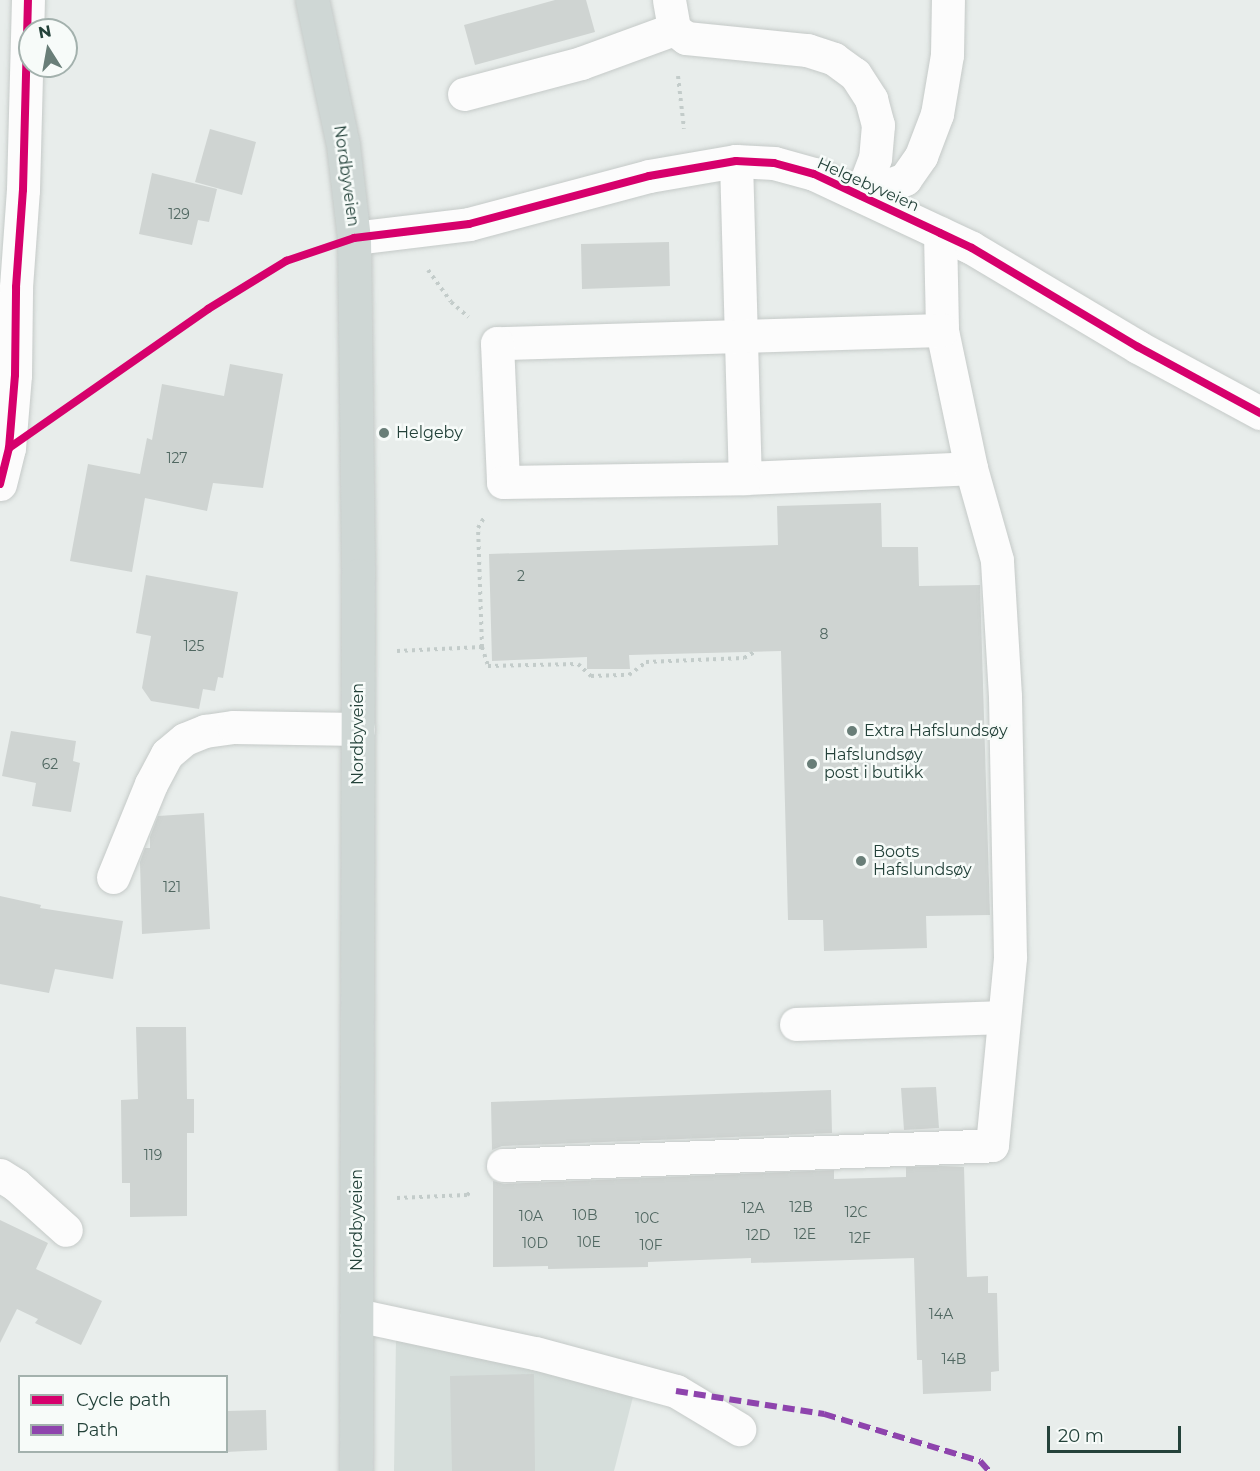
<!DOCTYPE html>
<meta charset="utf-8">
<style>
body{margin:0}
#map{position:relative;width:1260px;height:1471px;overflow:hidden;background:#e8edeb;font-family:Montserrat,sans-serif}
div>[style]{position:absolute}
.built>*{inset:0;background:#d6dedb}
.building>*{inset:0;background:#cfd4d2}
.path>*{height:4px;margin-top:-2px;transform-origin:0;background:repeating-linear-gradient(90deg,#c3ccca 0 3px,transparent 0 7.5px)}
.roads{filter:drop-shadow(0 0 2px #c5cac8) drop-shadow(0 0 2px #c5cac8)}
.minor>*{height:33px;margin:-16.5px;padding:0 16.5px;transform-origin:16.5px;border-radius:16.5px;background:#fcfcfc}
.major>*{height:33px;margin:-16.5px;padding:0 16.5px;transform-origin:16.5px;border-radius:16.5px;background:#cfd7d5}
.quiet>*{height:6px;margin-top:-3px;transform-origin:0;background:repeating-linear-gradient(90deg,#8e44ad 0 12px,transparent 0 18px)}
.cycleway>*{height:8px;margin:-4px;padding:0 4px;transform-origin:4px;border-radius:4px;background:#d6006c}
.dots>*{width:16px;height:16px;translate:-50% -50%;box-sizing:border-box;border:3px solid #f7fbf9;border-radius:50%}
span{translate:-50% -50%;white-space:nowrap;text-align:center;line-height:1.15;-webkit-text-stroke:5px #f7fbf9;paint-order:stroke}
.number-label{font-size:14px;color:#506761}
.number-label span{-webkit-text-stroke-width:0}
.street-label{font-size:16px;color:#24423a}
.poi-label{font-size:16px;color:#24423a}
.left{translate:0 -50%;text-align:left}
.legend{position:absolute;left:18px;top:1375px;width:210px;height:78px;box-sizing:border-box;background:#f7fbf9;border:2px solid #a3b1ad;margin:0;padding:8px 10px;list-style:none;font-size:18px;color:#24423a}
.legend li{display:flex;align-items:center;gap:12px;height:30px}
.legend b{width:30px;border:2px solid #a3b1ad}
.north{position:absolute;left:18px;top:18px;width:60px;height:60px;box-sizing:border-box;background:#f7fbf9;border:2px solid #a3b1ad;border-radius:50%;rotate:349deg;font-size:16px;font-weight:700;line-height:24px;text-align:center;color:#24423a}
.north::after{content:'';display:block;margin:auto;width:21px;height:27px;background:#697e78;clip-path:polygon(50% 0,100% 100%,50% 72%,0 100%)}
.scale{position:absolute;left:1047px;top:1426px;width:134px;height:27px;box-sizing:border-box;border:3px solid #24423a;border-top:0;padding-left:8px;font-size:18px;line-height:21px;white-space:nowrap;color:#24423a;-webkit-text-stroke:4px #f7fbf9;paint-order:stroke}
</style>
<div id="map">
<div class="built">
<i style="clip-path:polygon(396px 1338px,634px 1393px,614px 1471px,394px 1471px)"></i>
</div>
<div class="building">
<i style="clip-path:polygon(555px 0,586px 0,595px 32px,475px 65px,464px 25px)"></i>
<i style="clip-path:polygon(210px 129px,256px 142px,242px 195px,195px 182px)"></i>
<i style="clip-path:polygon(152px 173px,217px 189px,209px 222px,198px 220px,192px 245px,139px 234px)"></i>
<i style="clip-path:polygon(669px 242px,670px 286px,582px 289px,581px 244px)"></i>
<i style="clip-path:polygon(230px 364px,283px 374px,263px 488px,213px 483px,207px 511px,145px 498px,132px 572px,70px 561px,88px 464px,140px 474px,147px 438px,152px 440px,162px 384px,224px 396px)"></i>
<i style="clip-path:polygon(881px 503px,882px 547px,918px 547px,919px 586px,980px 585px,990px 915px,926px 916px,927px 948px,824px 951px,823px 920px,788px 920px,781px 651px,629px 655px,630px 669px,587px 669px,587px 657px,492px 661px,489px 554px,778px 545px,777px 506px)"></i>
<i style="clip-path:polygon(146px 575px,238px 592px,223px 678px,218px 677px,215px 691px,203px 689px,199px 709px,151px 701px,142px 688px,151px 636px,136px 633px)"></i>
<i style="clip-path:polygon(11px 731px,76px 741px,73px 761px,80px 763px,71px 812px,32px 806px,36px 783px,2px 776px)"></i>
<i style="clip-path:polygon(204px 813px,210px 929px,142px 934px,140px 862px,145px 848px,150px 848px,150px 837px,158px 816px)"></i>
<i style="clip-path:polygon(0 896px,41px 905px,40px 908px,123px 921px,113px 979px,55px 969px,49px 993px,0 984px)"></i>
<i style="clip-path:polygon(136px 1027px,186px 1027px,187px 1099px,194px 1099px,194px 1133px,187px 1133px,187px 1216px,130px 1217px,130px 1183px,122px 1183px,121px 1100px,138px 1099px)"></i>
<i style="clip-path:polygon(936px 1087px,939px 1128px,904px 1130px,901px 1088px)"></i>
<i style="clip-path:polygon(831px 1090px,832px 1133px,502px 1146px,492px 1150px,491px 1102px)"></i>
<i style="clip-path:polygon(941px 1166px,964px 1167px,967px 1277px,988px 1276px,988px 1293px,997px 1293px,999px 1371px,991px 1372px,991px 1391px,923px 1394px,922px 1360px,917px 1360px,914px 1258px,751px 1263px,751px 1258px,648px 1262px,648px 1267px,548px 1269px,548px 1266px,493px 1267px,493px 1181px,504px 1184px,834px 1170px,834px 1179px,906px 1177px,906px 1167px)"></i>
<i style="clip-path:polygon(0 1220px,48px 1243px,36px 1269px,102px 1301px,81px 1345px,35px 1323px,38px 1319px,17px 1309px,0 1343px)"></i>
<i style="clip-path:polygon(534px 1374px,535px 1471px,452px 1471px,450px 1376px)"></i>
<i style="clip-path:polygon(266px 1410px,267px 1450px,226px 1452px,226px 1411px)"></i>
</div>
<div class="path">
<i style="left:678px;top:76px;width:53px;rotate:83.5deg"></i>
<i style="left:428px;top:270px;width:39px;rotate:54deg"></i>
<i style="left:451px;top:302px;width:23px;rotate:41deg"></i>
<i style="left:482px;top:647px;width:20px;rotate:72deg"></i>
<i style="left:488px;top:666px;width:90px;rotate:-1.3deg"></i>
<i style="left:578px;top:664px;width:18px;rotate:43deg"></i>
<i style="left:591px;top:676px;width:38px;rotate:-2deg"></i>
<i style="left:629px;top:675px;width:21px;rotate:-37deg"></i>
<i style="left:646px;top:662px;width:98px;rotate:-2.3deg"></i>
<i style="left:744px;top:658px;width:14px;rotate:-30deg"></i>
<i style="left:397px;top:651px;width:85px;rotate:-2.7deg"></i>
<i style="left:482px;top:647px;width:119px;rotate:-91.9deg"></i>
<i style="left:478px;top:528px;width:14px;rotate:-60deg"></i>
<i style="left:397px;top:1198px;width:70px;rotate:-2.5deg"></i>
<i style="left:467px;top:1195px;width:6px;rotate:-39deg"></i>
</div>
<div class="roads">
<div class="minor">
<i style="left:669px;top:0;width:29px;rotate:80deg"></i>
<i style="left:674px;top:29px;width:15px;rotate:37deg"></i>
<i style="left:686px;top:38px;width:122px;rotate:5.7deg"></i>
<i style="left:807px;top:50px;width:28px;rotate:18deg"></i>
<i style="left:834px;top:59px;width:26px;rotate:36deg"></i>
<i style="left:855px;top:74px;width:30px;rotate:57deg"></i>
<i style="left:871px;top:99px;width:27px;rotate:75deg"></i>
<i style="left:878px;top:125px;width:33px;rotate:95deg"></i>
<i style="left:875px;top:158px;width:40px;rotate:111deg"></i>
<i style="left:464px;top:94px;width:121px;rotate:-14.8deg"></i>
<i style="left:581px;top:63px;width:99px;rotate:-20.1deg"></i>
<i style="left:736px;top:161px;width:317px;rotate:88.4deg"></i>
<i style="left:745px;top:478px;width:226px;rotate:-2.5deg"></i>
<i style="left:861px;top:195px;width:47px;rotate:-20deg"></i>
<i style="left:905px;top:179px;width:28px;rotate:-55deg"></i>
<i style="left:921px;top:156px;width:45px;rotate:-69.1deg"></i>
<i style="left:937px;top:114px;width:60px;rotate:-80.4deg"></i>
<i style="left:947px;top:55px;width:55px;rotate:-89deg"></i>
<i style="left:940px;top:233px;width:97px;rotate:88.8deg"></i>
<i style="left:354px;top:238px;width:116px;rotate:-6.9deg"></i>
<i style="left:469px;top:224px;width:186px;rotate:-14.9deg"></i>
<i style="left:649px;top:176px;width:88px;rotate:-9.8deg"></i>
<i style="left:736px;top:161px;width:38px;rotate:3deg"></i>
<i style="left:774px;top:163px;width:41px;rotate:15.4deg"></i>
<i style="left:814px;top:174px;width:174px;rotate:25.1deg"></i>
<i style="left:972px;top:248px;width:193px;rotate:30.8deg"></i>
<i style="left:1138px;top:347px;width:139px;rotate:28.4deg"></i>
<i style="left:0;top:484px;width:37px;rotate:-76deg"></i>
<i style="left:9px;top:448px;width:73px;rotate:-85.3deg"></i>
<i style="left:15px;top:375px;width:88px;rotate:-89.3deg"></i>
<i style="left:16px;top:287px;width:97px;rotate:-85.9deg"></i>
<i style="left:23px;top:190px;width:190px;rotate:-88.5deg"></i>
<i style="left:113px;top:877px;width:100px;rotate:-67.8deg"></i>
<i style="left:151px;top:784px;width:34px;rotate:-62deg"></i>
<i style="left:167px;top:754px;width:23px;rotate:-40deg"></i>
<i style="left:185px;top:739px;width:22px;rotate:-22deg"></i>
<i style="left:205px;top:731px;width:29px;rotate:-8deg"></i>
<i style="left:234px;top:727px;width:124px;rotate:0.9deg"></i>
<i style="left:796px;top:1024px;width:208px;rotate:-1.9deg"></i>
<i style="left:503px;top:1165px;width:489px;rotate:-2.3deg"></i>
<i style="left:992px;top:1145px;width:189px;rotate:-84.5deg"></i>
<i style="left:1010px;top:957px;width:261px;rotate:-91.1deg"></i>
<i style="left:1005px;top:696px;width:136px;rotate:-93.4deg"></i>
<i style="left:997px;top:560px;width:96px;rotate:-105.8deg"></i>
<i style="left:971px;top:468px;width:141px;rotate:-101.9deg"></i>
<i style="left:942px;top:330px;width:445px;rotate:178.3deg"></i>
<i style="left:497px;top:343px;width:139px;rotate:87.5deg"></i>
<i style="left:503px;top:482px;width:242px;rotate:-0.9deg"></i>
<i style="left:0;top:1175px;width:19px;rotate:32deg"></i>
<i style="left:16px;top:1185px;width:67px;rotate:42deg"></i>
<i style="left:357px;top:1315px;width:182px;rotate:12.1deg"></i>
<i style="left:535px;top:1353px;width:146px;rotate:15.1deg"></i>
<i style="left:676px;top:1391px;width:74px;rotate:31.1deg"></i>
</div>
<div class="major">
<i style="left:312px;top:0;width:148px;rotate:77.9deg"></i>
<i style="left:343px;top:145px;width:94px;rotate:83.3deg"></i>
<i style="left:354px;top:238px;width:337px;rotate:89.3deg"></i>
<i style="left:358px;top:575px;width:896px;rotate:90.13deg"></i>
</div>
</div>
<div class="quiet">
<i style="left:676px;top:1391px;width:150px;rotate:8.8deg"></i>
<i style="left:824px;top:1414px;width:163px;rotate:16.8deg"></i>
<i style="left:980px;top:1461px;width:13px;rotate:48deg"></i>
</div>
<div class="cycleway">
<i style="left:9px;top:448px;width:243px;rotate:-34.9deg"></i>
<i style="left:208px;top:309px;width:92px;rotate:-31.6deg"></i>
<i style="left:286px;top:261px;width:72px;rotate:-18.7deg"></i>
<i style="left:354px;top:238px;width:116px;rotate:-6.9deg"></i>
<i style="left:469px;top:224px;width:186px;rotate:-14.9deg"></i>
<i style="left:649px;top:176px;width:88px;rotate:-9.8deg"></i>
<i style="left:736px;top:161px;width:38px;rotate:3deg"></i>
<i style="left:774px;top:163px;width:41px;rotate:15.4deg"></i>
<i style="left:814px;top:174px;width:139px;rotate:25.1deg"></i>
<i style="left:940px;top:233px;width:35px;rotate:25deg"></i>
<i style="left:972px;top:248px;width:193px;rotate:30.8deg"></i>
<i style="left:1138px;top:347px;width:139px;rotate:28.4deg"></i>
<i style="left:0;top:484px;width:37px;rotate:-76deg"></i>
<i style="left:9px;top:448px;width:73px;rotate:-85.3deg"></i>
<i style="left:15px;top:375px;width:88px;rotate:-89.3deg"></i>
<i style="left:16px;top:287px;width:97px;rotate:-85.9deg"></i>
<i style="left:23px;top:190px;width:190px;rotate:-88.5deg"></i>
</div>
<div class="dots">
<i style="left:384px;top:433px;background:#697e78"></i>
<i style="left:852px;top:731px;background:#697e78"></i>
<i style="left:812px;top:764px;background:#697e78"></i>
<i style="left:861px;top:861px;background:#697e78"></i>
</div>
<div class="number-label">
<span style="left:179px;top:214px">129</span>
<span style="left:177px;top:458px">127</span>
<span style="left:521px;top:576px">2</span>
<span style="left:824px;top:634px">8</span>
<span style="left:194px;top:646px">125</span>
<span style="left:50px;top:764px">62</span>
<span style="left:172px;top:887px">121</span>
<span style="left:153px;top:1155px">119</span>
<span style="left:801px;top:1207px">12B</span>
<span style="left:753px;top:1208px">12A</span>
<span style="left:856px;top:1212px">12C</span>
<span style="left:585px;top:1215px">10B</span>
<span style="left:531px;top:1216px">10A</span>
<span style="left:647px;top:1218px">10C</span>
<span style="left:805px;top:1234px">12E</span>
<span style="left:758px;top:1235px">12D</span>
<span style="left:860px;top:1238px">12F</span>
<span style="left:589px;top:1242px">10E</span>
<span style="left:535px;top:1243px">10D</span>
<span style="left:651px;top:1245px">10F</span>
<span style="left:941px;top:1314px">14A</span>
<span style="left:954px;top:1359px">14B</span>
</div>
<div class="street-label">
<span style="left:346px;top:176px;rotate:82deg">Nordbyveien</span>
<span style="left:868px;top:185px;rotate:24deg">Helgebyveien</span>
<span style="left:358px;top:734px;rotate:-90deg">Nordbyveien</span>
<span style="left:357px;top:1220px;rotate:-90deg">Nordbyveien</span>
</div>
<div class="poi-label">
<span class="left" style="left:396px;top:433px">Helgeby</span>
<span class="left" style="left:864px;top:731px">Extra Hafslundsøy</span>
<span class="left" style="left:824px;top:764px">Hafslundsøy<br>post i butikk</span>
<span class="left" style="left:873px;top:861px">Boots<br>Hafslundsøy</span>
</div>
<ul class="legend">
<li><b style="height:8px;background:#d6006c"></b>Cycle path</li>
<li><b style="height:8px;background:#8e44ad"></b>Path</li>
</ul>
<div class="north">N</div>
<div class="scale">20 m</div>
</div>
